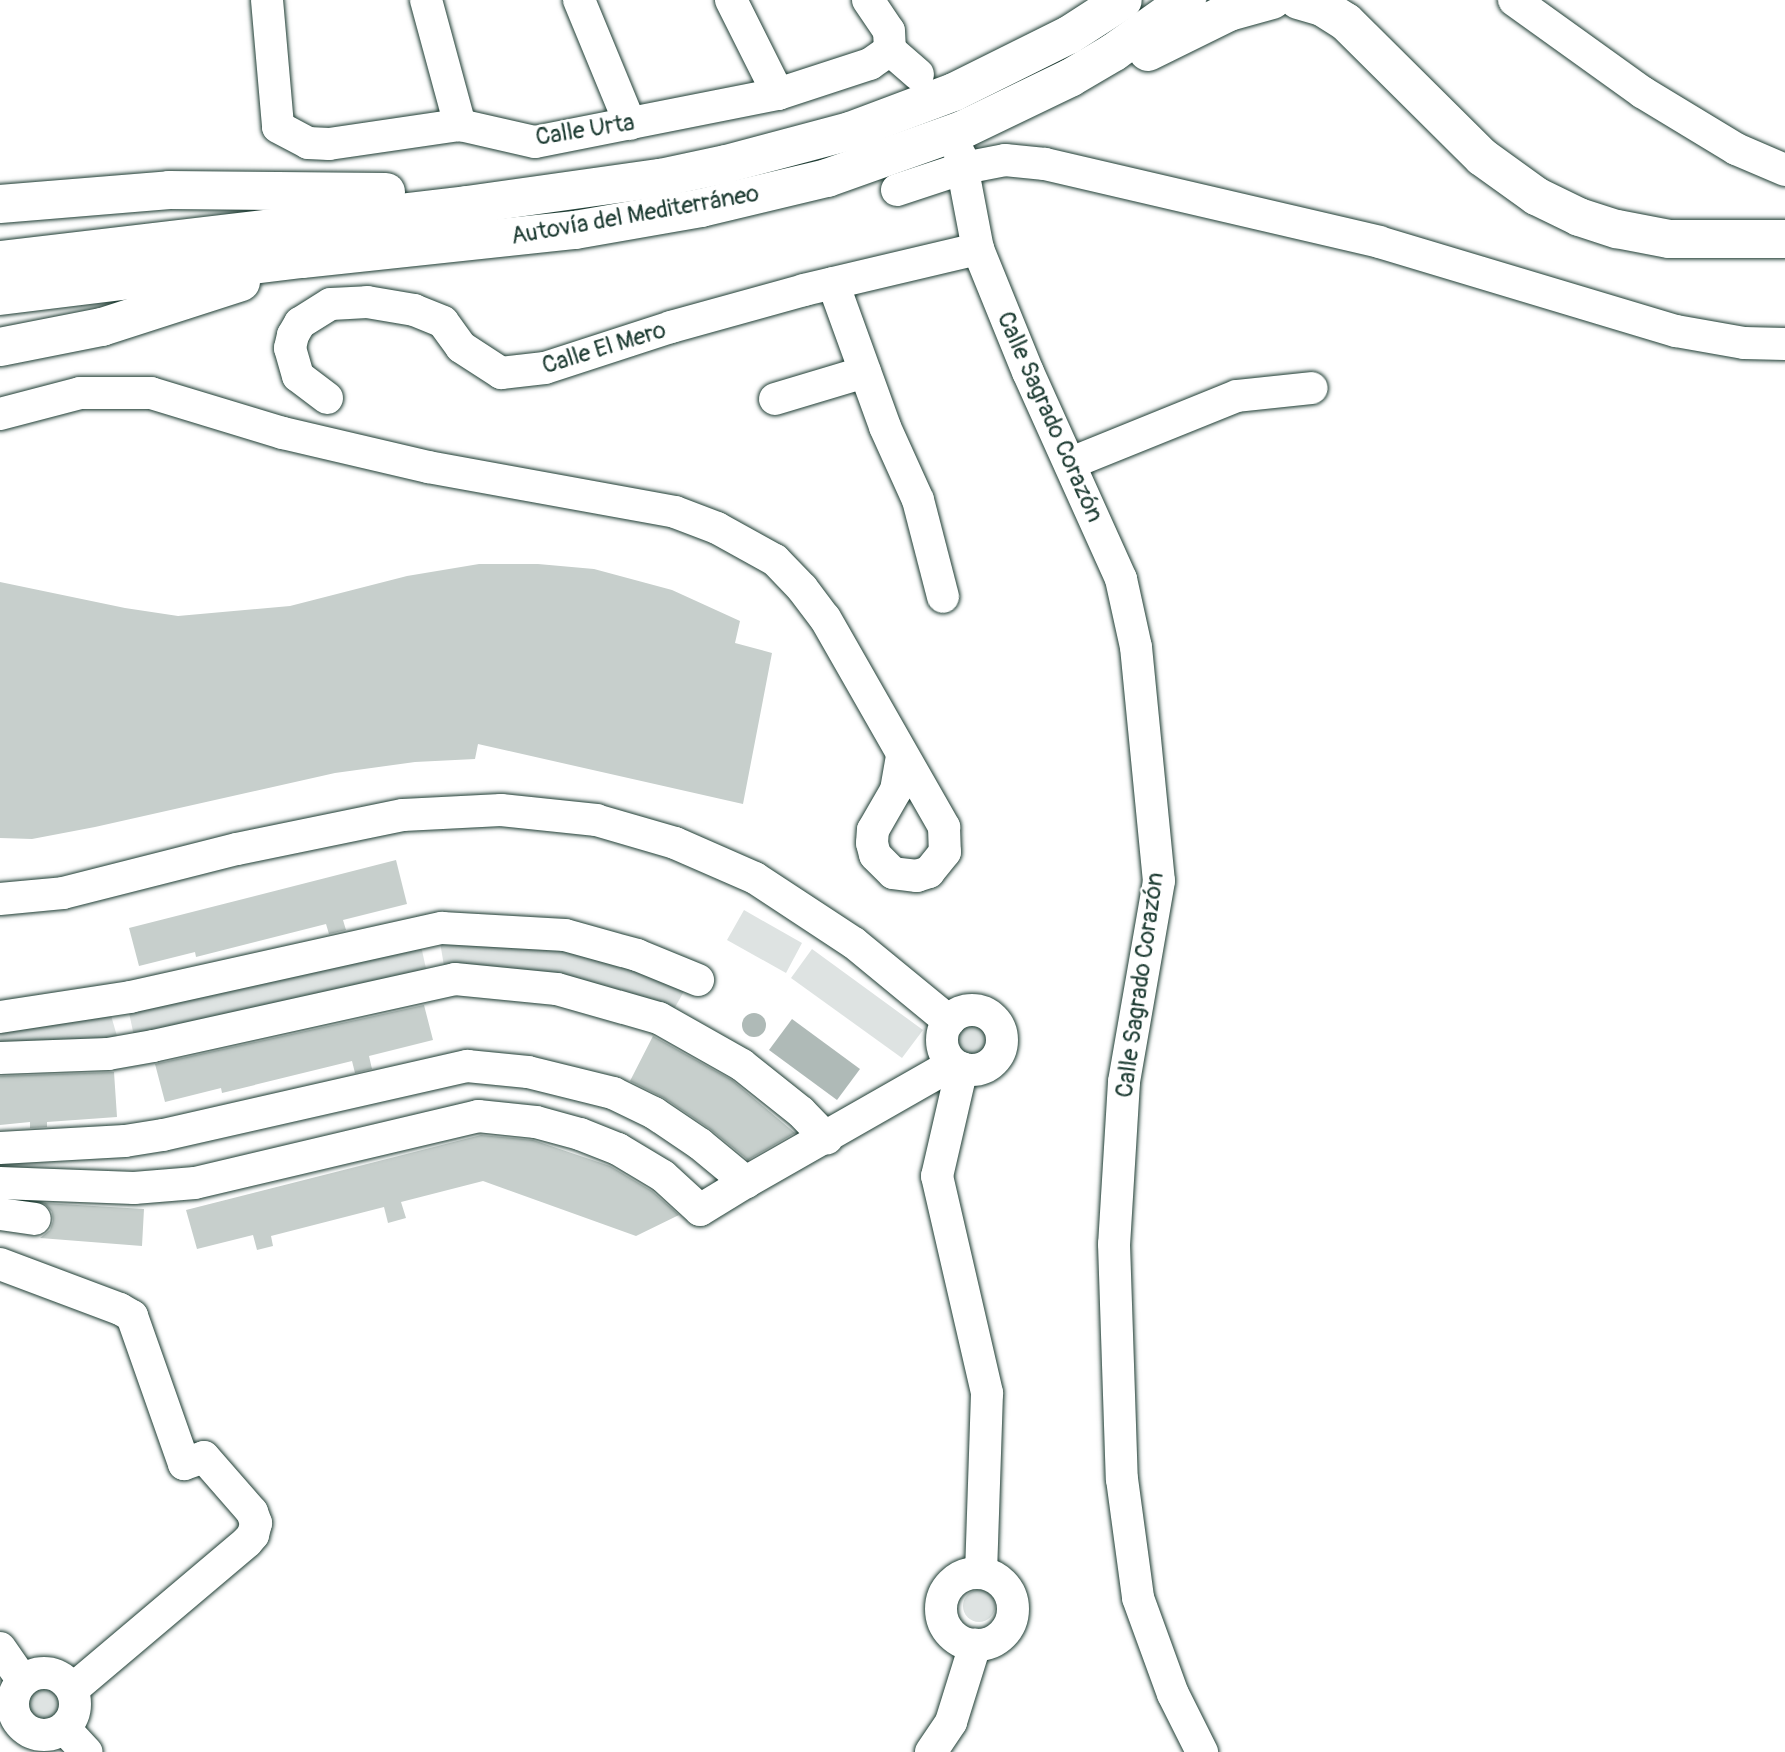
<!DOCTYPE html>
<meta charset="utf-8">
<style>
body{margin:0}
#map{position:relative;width:1785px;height:1752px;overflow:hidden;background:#fff;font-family:Pangolin,sans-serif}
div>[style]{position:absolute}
.green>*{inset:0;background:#dee3e2}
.round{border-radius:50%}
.water>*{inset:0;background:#afbab7}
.building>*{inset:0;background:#c7cfcc}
.roads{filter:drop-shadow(0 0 2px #1f3d34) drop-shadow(0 0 2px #1f3d34)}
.minor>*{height:32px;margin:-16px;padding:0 16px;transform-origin:16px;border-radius:16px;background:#fff}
.minor>.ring{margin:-16px;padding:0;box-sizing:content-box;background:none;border:32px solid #fff;border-radius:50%}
.highway>*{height:38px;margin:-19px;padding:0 19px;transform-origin:19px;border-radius:19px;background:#fff}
span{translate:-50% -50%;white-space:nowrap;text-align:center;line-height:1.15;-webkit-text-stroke:5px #fff;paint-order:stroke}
.street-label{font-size:24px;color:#1f3d34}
</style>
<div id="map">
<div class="green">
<i style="clip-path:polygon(744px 910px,802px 943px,786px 973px,727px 940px)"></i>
<i style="clip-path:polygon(439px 936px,560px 938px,688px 984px,673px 1011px,444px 966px)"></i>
<i style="clip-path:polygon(419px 937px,427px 973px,135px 1041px,127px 1003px)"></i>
<i style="clip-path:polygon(812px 949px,923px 1030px,902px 1058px,791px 978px)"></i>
<i style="clip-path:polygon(108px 1005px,119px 1043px,0 1048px,0 1020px)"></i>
<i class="round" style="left:957px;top:1024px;width:30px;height:30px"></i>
<i class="round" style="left:963px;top:1590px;width:32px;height:32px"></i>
<i class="round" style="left:26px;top:1686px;width:36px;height:36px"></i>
</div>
<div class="water">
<i class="round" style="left:742px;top:1013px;width:24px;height:24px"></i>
<i style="clip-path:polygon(792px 1019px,860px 1069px,837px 1100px,769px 1050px)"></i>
</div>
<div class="building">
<i style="clip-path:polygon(479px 564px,538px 564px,594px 569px,672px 590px,740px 621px,735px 643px,772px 653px,743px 804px,478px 744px,475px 759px,415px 762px,335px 773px,95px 827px,32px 839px,0 838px,0 582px,125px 608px,178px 616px,290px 606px,407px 576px)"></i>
<i style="clip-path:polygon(396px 860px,407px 904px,343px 920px,346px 930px,329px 934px,326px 924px,196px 957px,195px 952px,139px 966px,129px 928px)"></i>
<i style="clip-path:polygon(424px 1005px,433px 1040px,369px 1056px,372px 1069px,355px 1073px,352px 1061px,222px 1093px,221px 1088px,165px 1102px,155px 1064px)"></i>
<i style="clip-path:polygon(653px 1036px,732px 1080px,795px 1133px,748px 1160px,710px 1129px,664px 1098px,630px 1081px)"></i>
<i style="clip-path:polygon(114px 1072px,117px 1117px,47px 1122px,47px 1127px,30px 1128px,30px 1122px,0 1125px,0 1076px)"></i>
<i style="clip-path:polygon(481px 1135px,533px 1140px,610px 1166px,652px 1191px,679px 1215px,636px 1236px,483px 1181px,401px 1202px,406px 1218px,388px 1223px,384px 1207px,271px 1236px,273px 1246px,257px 1250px,253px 1235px,197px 1249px,186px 1210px)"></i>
<i style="clip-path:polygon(44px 1203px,144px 1209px,142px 1246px,40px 1238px,50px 1230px,53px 1221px,52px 1212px)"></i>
</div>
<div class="roads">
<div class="minor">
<i style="left:267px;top:0;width:127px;rotate:85deg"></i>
<i style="left:278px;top:127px;width:34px;rotate:28deg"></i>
<i style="left:308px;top:143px;width:21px;rotate:3deg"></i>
<i style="left:329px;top:144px;width:132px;rotate:-8.3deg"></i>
<i style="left:460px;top:125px;width:77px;rotate:12.8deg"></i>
<i style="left:535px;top:142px;width:248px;rotate:-11.2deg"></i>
<i style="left:778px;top:94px;width:97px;rotate:-18.1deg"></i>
<i style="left:870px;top:64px;width:24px;rotate:-35deg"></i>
<i style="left:426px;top:0;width:130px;rotate:74.8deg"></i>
<i style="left:579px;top:0;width:134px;rotate:67.6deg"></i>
<i style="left:731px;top:0;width:105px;rotate:63.4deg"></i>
<i style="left:868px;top:0;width:37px;rotate:56deg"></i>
<i style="left:889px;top:31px;width:19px;rotate:87deg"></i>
<i style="left:890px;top:50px;width:37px;rotate:41deg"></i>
<i style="left:1514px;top:0;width:158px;rotate:35.7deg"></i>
<i style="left:1642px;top:92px;width:110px;rotate:31.2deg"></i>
<i style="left:1736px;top:149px;width:53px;rotate:23.2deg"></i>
<i style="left:960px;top:155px;width:96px;rotate:79.2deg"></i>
<i style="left:978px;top:249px;width:133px;rotate:67.9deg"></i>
<i style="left:1028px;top:372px;width:227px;rotate:65.8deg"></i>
<i style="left:1121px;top:579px;width:70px;rotate:77.6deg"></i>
<i style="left:1136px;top:647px;width:235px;rotate:84.4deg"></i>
<i style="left:1159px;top:881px;width:204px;rotate:99.9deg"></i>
<i style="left:1124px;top:1082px;width:162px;rotate:93.5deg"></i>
<i style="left:1114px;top:1244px;width:235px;rotate:88.1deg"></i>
<i style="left:1122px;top:1479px;width:120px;rotate:82.3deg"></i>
<i style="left:1138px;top:1598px;width:102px;rotate:70deg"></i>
<i style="left:1173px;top:1694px;width:65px;rotate:63.4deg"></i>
<i style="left:897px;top:190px;width:71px;rotate:-18.2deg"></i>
<i style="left:964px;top:168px;width:42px;rotate:-11deg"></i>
<i style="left:1005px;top:160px;width:40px;rotate:5.7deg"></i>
<i style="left:1045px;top:164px;width:343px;rotate:13.1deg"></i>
<i style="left:1379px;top:242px;width:310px;rotate:16.7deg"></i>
<i style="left:1676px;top:331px;width:69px;rotate:10deg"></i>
<i style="left:1744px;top:343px;width:41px;rotate:1.4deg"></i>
<i style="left:833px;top:283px;width:153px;rotate:70.1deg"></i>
<i style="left:885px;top:427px;width:80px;rotate:65.7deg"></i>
<i style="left:918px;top:500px;width:100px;rotate:75.5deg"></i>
<i style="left:327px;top:398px;width:36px;rotate:-143deg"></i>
<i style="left:298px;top:376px;width:29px;rotate:-106deg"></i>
<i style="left:290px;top:348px;width:13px;rotate:-77deg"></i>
<i style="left:293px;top:335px;width:14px;rotate:-60deg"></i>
<i style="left:300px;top:323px;width:36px;rotate:-32deg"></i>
<i style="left:331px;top:304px;width:36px;rotate:-3deg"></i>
<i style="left:367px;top:302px;width:48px;rotate:9.7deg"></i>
<i style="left:414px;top:310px;width:31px;rotate:22deg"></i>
<i style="left:443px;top:322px;width:31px;rotate:54deg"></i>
<i style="left:461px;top:347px;width:48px;rotate:33deg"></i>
<i style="left:501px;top:373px;width:44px;rotate:-6.5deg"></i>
<i style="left:545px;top:368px;width:133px;rotate:-18deg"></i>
<i style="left:671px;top:327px;width:138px;rotate:-15.5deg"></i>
<i style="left:804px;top:290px;width:179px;rotate:-13.3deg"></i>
<i style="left:775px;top:399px;width:94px;rotate:-16.7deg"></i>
<i style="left:0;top:414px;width:83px;rotate:-14.7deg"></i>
<i style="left:80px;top:393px;width:71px"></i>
<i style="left:151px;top:393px;width:138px;rotate:16.9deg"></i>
<i style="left:283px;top:433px;width:149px;rotate:13.2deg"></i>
<i style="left:428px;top:467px;width:251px;rotate:10.3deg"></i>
<i style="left:675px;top:512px;width:45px;rotate:20.9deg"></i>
<i style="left:717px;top:528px;width:66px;rotate:28.9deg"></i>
<i style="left:775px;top:560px;width:39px;rotate:46deg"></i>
<i style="left:802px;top:588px;width:38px;rotate:53deg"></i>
<i style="left:825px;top:618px;width:241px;rotate:60.3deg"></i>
<i style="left:944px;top:827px;width:25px;rotate:88deg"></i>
<i style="left:945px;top:852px;width:26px;rotate:129deg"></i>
<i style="left:929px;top:872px;width:13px;rotate:162deg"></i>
<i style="left:917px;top:876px;width:24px;rotate:-173deg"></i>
<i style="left:893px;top:873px;width:25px;rotate:-135deg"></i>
<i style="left:875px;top:855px;width:12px;rotate:-104deg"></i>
<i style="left:872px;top:843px;width:13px;rotate:-86deg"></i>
<i style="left:873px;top:830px;width:46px;rotate:-60.1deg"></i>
<i style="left:896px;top:790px;width:35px;rotate:-80deg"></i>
<i style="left:1071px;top:463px;width:179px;rotate:-22deg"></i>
<i style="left:1237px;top:396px;width:75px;rotate:-6.1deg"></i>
<i style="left:0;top:899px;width:63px;rotate:-5.4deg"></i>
<i style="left:63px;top:893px;width:179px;rotate:-14.2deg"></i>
<i style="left:237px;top:849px;width:169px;rotate:-11.6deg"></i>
<i style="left:403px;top:815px;width:98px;rotate:-2.9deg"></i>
<i style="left:501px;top:810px;width:96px;rotate:6deg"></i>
<i style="left:596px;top:820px;width:82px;rotate:16.2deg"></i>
<i style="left:675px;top:843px;width:87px;rotate:23.6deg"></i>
<i style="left:755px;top:878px;width:118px;rotate:33.3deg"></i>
<i style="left:854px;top:943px;width:123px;rotate:39.4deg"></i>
<i class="ring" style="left:942px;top:1010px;width:28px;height:28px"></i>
<i style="left:0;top:1017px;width:132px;rotate:-8.7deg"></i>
<i style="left:130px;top:997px;width:320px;rotate:-12.5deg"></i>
<i style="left:442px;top:928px;width:123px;rotate:3.3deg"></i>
<i style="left:565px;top:935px;width:75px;rotate:15.5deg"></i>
<i style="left:637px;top:955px;width:66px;rotate:22.3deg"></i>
<i style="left:0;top:1058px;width:108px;rotate:-2.1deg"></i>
<i style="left:108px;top:1054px;width:46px;rotate:-10.1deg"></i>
<i style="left:153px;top:1046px;width:309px;rotate:-12.5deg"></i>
<i style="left:455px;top:979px;width:102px;rotate:5.6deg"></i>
<i style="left:557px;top:989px;width:106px;rotate:15.9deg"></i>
<i style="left:659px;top:1018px;width:95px;rotate:29.5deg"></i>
<i style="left:742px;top:1065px;width:75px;rotate:38.5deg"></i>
<i style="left:801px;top:1112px;width:37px;rotate:46deg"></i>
<i style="left:962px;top:1068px;width:111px;rotate:103deg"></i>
<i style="left:937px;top:1176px;width:223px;rotate:77deg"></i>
<i style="left:987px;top:1393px;width:180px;rotate:91.9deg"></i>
<i style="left:0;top:1148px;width:125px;rotate:-3.2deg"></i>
<i style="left:125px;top:1141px;width:38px;rotate:-9deg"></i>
<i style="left:163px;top:1135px;width:312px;rotate:-12.8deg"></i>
<i style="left:467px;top:1066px;width:61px;rotate:5.6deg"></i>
<i style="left:528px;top:1072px;width:88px;rotate:13.9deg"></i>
<i style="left:613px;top:1093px;width:46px;rotate:26deg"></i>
<i style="left:654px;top:1113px;width:55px;rotate:34deg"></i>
<i style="left:700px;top:1144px;width:60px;rotate:39.6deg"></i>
<i style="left:746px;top:1182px;width:238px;rotate:-29.7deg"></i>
<i style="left:0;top:1183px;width:134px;rotate:2.1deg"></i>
<i style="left:134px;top:1188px;width:61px;rotate:-4.7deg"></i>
<i style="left:195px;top:1183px;width:291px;rotate:-13.3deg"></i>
<i style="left:478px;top:1116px;width:58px;rotate:5.9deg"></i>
<i style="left:536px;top:1122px;width:46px;rotate:15.3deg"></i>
<i style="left:580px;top:1134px;width:41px;rotate:21.5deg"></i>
<i style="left:618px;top:1149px;width:52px;rotate:31deg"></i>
<i style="left:663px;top:1176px;width:50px;rotate:42.6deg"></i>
<i style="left:700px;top:1210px;width:54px;rotate:-31.3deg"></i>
<i style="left:0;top:1214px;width:35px;rotate:8deg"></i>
<i style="left:0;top:1264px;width:128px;rotate:20.6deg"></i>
<i style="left:120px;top:1309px;width:14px;rotate:30deg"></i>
<i style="left:132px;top:1316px;width:157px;rotate:70.6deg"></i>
<i style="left:184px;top:1464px;width:21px;rotate:-19deg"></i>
<i style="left:204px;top:1457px;width:73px;rotate:48.9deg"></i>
<i style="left:252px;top:1512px;width:12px;rotate:70deg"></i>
<i style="left:256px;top:1523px;width:12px;rotate:104deg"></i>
<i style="left:253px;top:1535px;width:9px;rotate:131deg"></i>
<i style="left:247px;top:1542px;width:229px;rotate:139.8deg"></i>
<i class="ring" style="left:941px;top:1573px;width:40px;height:40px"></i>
<i style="left:0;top:1648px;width:40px;rotate:55.1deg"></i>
<i class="ring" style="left:13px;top:1673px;width:30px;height:30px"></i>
<i style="left:64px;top:1728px;width:33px;rotate:47deg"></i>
<i style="left:931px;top:1752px;width:36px;rotate:-56deg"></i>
<i style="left:951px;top:1722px;width:81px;rotate:-72.7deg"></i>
</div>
<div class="highway">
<i style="left:1298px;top:0;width:25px;rotate:16deg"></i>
<i style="left:1322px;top:7px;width:28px;rotate:32deg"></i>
<i style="left:1346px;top:22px;width:192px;rotate:44.8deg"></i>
<i style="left:1482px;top:157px;width:67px;rotate:35.8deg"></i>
<i style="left:1536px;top:196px;width:48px;rotate:26deg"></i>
<i style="left:1579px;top:217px;width:40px;rotate:18deg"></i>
<i style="left:1617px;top:229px;width:53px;rotate:10.9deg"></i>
<i style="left:1669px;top:239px;width:116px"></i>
<i style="left:1148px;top:52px;width:90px;rotate:-26.3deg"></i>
<i style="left:1229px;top:12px;width:45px;rotate:-15.6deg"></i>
<i style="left:0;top:204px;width:170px;rotate:-4.7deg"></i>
<i style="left:169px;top:190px;width:217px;rotate:0.5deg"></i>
<i style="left:0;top:260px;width:470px;rotate:-6.7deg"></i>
<i style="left:467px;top:205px;width:195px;rotate:-8deg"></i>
<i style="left:660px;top:178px;width:67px;rotate:-12deg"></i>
<i style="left:726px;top:164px;width:128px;rotate:-14.9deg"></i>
<i style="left:850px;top:131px;width:111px;rotate:-20.6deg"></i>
<i style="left:954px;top:92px;width:128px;rotate:-26.4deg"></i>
<i style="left:1069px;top:35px;width:64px;rotate:-32.9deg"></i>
<i style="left:0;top:296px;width:304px;rotate:-7deg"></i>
<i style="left:302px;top:259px;width:275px;rotate:-6.1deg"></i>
<i style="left:575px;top:230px;width:128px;rotate:-9.9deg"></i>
<i style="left:701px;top:208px;width:130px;rotate:-13.4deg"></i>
<i style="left:827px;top:178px;width:143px;rotate:-19.6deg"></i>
<i style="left:962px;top:130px;width:120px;rotate:-25.7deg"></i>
<i style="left:1070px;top:78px;width:51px;rotate:-30.6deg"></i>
<i style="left:1114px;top:52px;width:90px;rotate:-35.5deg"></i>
<i style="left:0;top:347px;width:104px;rotate:-11.1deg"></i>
<i style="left:102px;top:327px;width:146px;rotate:-17.9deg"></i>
</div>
</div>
<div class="street-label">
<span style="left:585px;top:130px;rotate:-9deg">Calle Urta</span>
<span style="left:635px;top:215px;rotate:-10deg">Autovía del Mediterráneo</span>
<span style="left:604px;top:348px;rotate:-17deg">Calle El Mero</span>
<span style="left:1050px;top:417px;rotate:66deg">Calle Sagrado Corazón</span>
<span style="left:1140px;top:985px;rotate:-82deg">Calle Sagrado Corazón</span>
</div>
</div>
